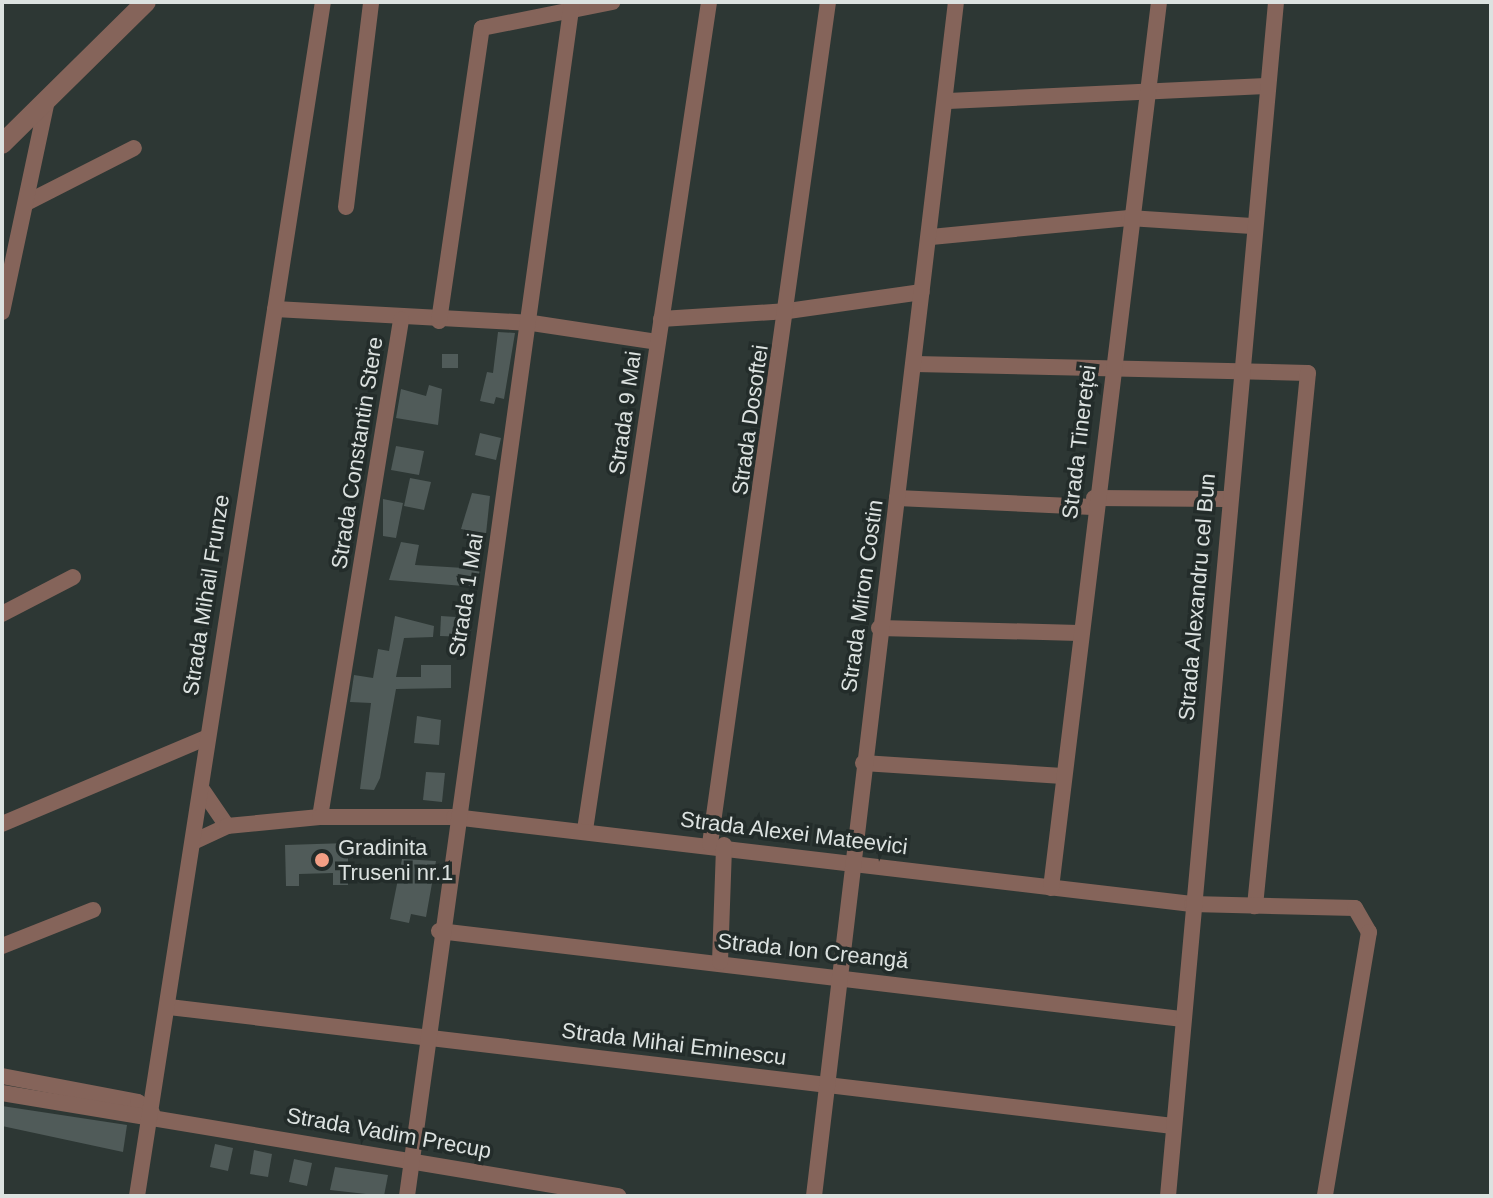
<!DOCTYPE html>
<meta charset="utf-8">
<style>
body{margin:0}
#map{position:relative;width:1493px;height:1198px;overflow:hidden;background:#2d3734;font-family:Arial,sans-serif}
div>[style]{position:absolute}
.building>*{inset:0;background:#505b59}
.minor>*{height:16px;margin:-8px;padding:0 8px;transform-origin:8px;border-radius:8px;background:#85645a}
.tertiary>*{height:20px;margin:-10px;padding:0 10px;transform-origin:10px;border-radius:10px;background:#85645a}
.dots>*{width:22px;height:22px;translate:-50% -50%;box-sizing:border-box;border:4px solid #232c2a;border-radius:50%}
span{translate:-50% -50%;white-space:nowrap;text-align:center;line-height:1.15;-webkit-text-stroke:7px #232c2a;paint-order:stroke}
.street-label{font-size:22px;color:#dce2e0}
.poi-label{font-size:22px;color:#dce2e0}
.left{translate:0 -50%;text-align:left}
.frame{position:absolute;inset:0;border:4px solid #dce2e0;pointer-events:none}
</style>
<div id="map">
<div class="building">
<i style="clip-path:polygon(498px 332px,515px 333px,504px 399px,496px 397px,494px 404px,480px 401px,487px 372px,493px 373px)"></i>
<i style="clip-path:polygon(442px 354px,458px 354px,458px 368px,442px 368px)"></i>
<i style="clip-path:polygon(429px 385px,442px 389px,438px 425px,396px 418px,401px 389px,426px 396px)"></i>
<i style="clip-path:polygon(480px 433px,501px 438px,496px 460px,475px 455px)"></i>
<i style="clip-path:polygon(396px 446px,424px 451px,419px 475px,391px 470px)"></i>
<i style="clip-path:polygon(410px 478px,431px 482px,424px 510px,404px 506px)"></i>
<i style="clip-path:polygon(472px 493px,490px 496px,486px 534px,461px 529px)"></i>
<i style="clip-path:polygon(383px 499px,403px 503px,396px 538px,383px 536px)"></i>
<i style="clip-path:polygon(401px 542px,419px 545px,415px 565px,480px 569px,476px 587px,389px 580px)"></i>
<i style="clip-path:polygon(395px 616px,434px 626px,433px 637px,404px 638px,396px 677px,421px 677px,421px 665px,451px 665px,451px 688px,396px 689px,380px 778px,374px 790px,360px 789px,371px 703px,350px 702px,354px 675px,373px 678px,378px 649px,389px 651px)"></i>
<i style="clip-path:polygon(441px 616px,471px 618px,470px 637px,440px 636px)"></i>
<i style="clip-path:polygon(417px 716px,441px 720px,439px 745px,414px 743px)"></i>
<i style="clip-path:polygon(426px 772px,445px 773px,442px 802px,423px 800px)"></i>
<i style="clip-path:polygon(348px 843px,348px 885px,333px 885px,333px 873px,299px 874px,299px 886px,286px 886px,285px 845px)"></i>
<i style="clip-path:polygon(402px 859px,436px 861px,426px 917px,411px 914px,409px 923px,390px 919px)"></i>
<i style="clip-path:polygon(2px 1106px,127px 1125px,123px 1152px,2px 1126px)"></i>
<i style="clip-path:polygon(215px 1144px,233px 1148px,228px 1171px,210px 1167px)"></i>
<i style="clip-path:polygon(254px 1150px,272px 1154px,268px 1177px,250px 1174px)"></i>
<i style="clip-path:polygon(294px 1159px,312px 1163px,307px 1186px,289px 1182px)"></i>
<i style="clip-path:polygon(335px 1167px,388px 1175px,384px 1196px,330px 1190px)"></i>
</div>
<div class="minor">
<i style="left:948px;top:101px;width:318px;rotate:-2.7deg"></i>
<i style="left:26px;top:203px;width:121px;rotate:-27deg"></i>
<i style="left:346px;top:207px;width:207px;rotate:-83deg"></i>
<i style="left:931px;top:237px;width:199px;rotate:-5.5deg"></i>
<i style="left:1129px;top:218px;width:123px;rotate:3.7deg"></i>
<i style="left:275px;top:309px;width:257px;rotate:3.1deg"></i>
<i style="left:532px;top:323px;width:126px;rotate:8.6deg"></i>
<i style="left:2px;top:312px;width:212px;rotate:-78deg"></i>
<i style="left:661px;top:319px;width:127px;rotate:-3.6deg"></i>
<i style="left:788px;top:311px;width:135px;rotate:-8.1deg"></i>
<i style="left:439px;top:321px;width:296px;rotate:-81.7deg"></i>
<i style="left:482px;top:28px;width:133px;rotate:-11.3deg"></i>
<i style="left:915px;top:364px;width:393px;rotate:1.3deg"></i>
<i style="left:1308px;top:373px;width:536px;rotate:95.68deg"></i>
<i style="left:897px;top:498px;width:196px;rotate:2.6deg"></i>
<i style="left:1094px;top:498px;width:132px;rotate:0.4deg"></i>
<i style="left:2px;top:614px;width:80px;rotate:-27.5deg"></i>
<i style="left:879px;top:628px;width:200px;rotate:1.4deg"></i>
<i style="left:863px;top:763px;width:200px;rotate:3.7deg"></i>
<i style="left:201px;top:788px;width:46px;rotate:55.6deg"></i>
<i style="left:320px;top:817px;width:504px;rotate:-80.74deg"></i>
<i style="left:2px;top:824px;width:221px;rotate:-22.9deg"></i>
<i style="left:585px;top:830px;width:837px;rotate:-81.48deg"></i>
<i style="left:193px;top:842px;width:38px;rotate:-25deg"></i>
<i style="left:227px;top:826px;width:93px;rotate:-5.5deg"></i>
<i style="left:320px;top:817px;width:134px"></i>
<i style="left:454px;top:817px;width:743px;rotate:6.72deg"></i>
<i style="left:1192px;top:904px;width:163px;rotate:1.4deg"></i>
<i style="left:1355px;top:908px;width:28px;rotate:60deg"></i>
<i style="left:1369px;top:932px;width:268px;rotate:99.5deg"></i>
<i style="left:710px;top:844px;width:850px;rotate:-82.02deg"></i>
<i style="left:1051px;top:888px;width:893px;rotate:-83.05deg"></i>
<i style="left:439px;top:931px;width:747px;rotate:6.76deg"></i>
<i style="left:2px;top:946px;width:98px;rotate:-21.6deg"></i>
<i style="left:720px;top:962px;width:117px;rotate:-88deg"></i>
<i style="left:169px;top:1007px;width:1011px;rotate:6.76deg"></i>
<i style="left:2px;top:1076px;width:138px;rotate:10.8deg"></i>
<i style="left:138px;top:1102px;width:18px;rotate:38deg"></i>
<i style="left:2px;top:1093px;width:625px;rotate:9.49deg"></i>
<i style="left:137px;top:1196px;width:1208px;rotate:-81.15deg"></i>
<i style="left:407px;top:1196px;width:1205px;rotate:-82.13deg"></i>
<i style="left:814px;top:1196px;width:1202px;rotate:-83.22deg"></i>
<i style="left:1168px;top:1196px;width:1199px;rotate:-84.83deg"></i>
</div>
<div class="tertiary">
<i style="left:2px;top:144px;width:202px;rotate:-44.6deg"></i>
</div>
<div class="dots">
<i style="left:322px;top:860px;background:#f39f85"></i>
</div>
<div class="street-label">
<span style="left:625px;top:413px;rotate:-82deg">Strada 9 Mai</span>
<span style="left:750px;top:420px;rotate:-82deg">Strada Dosoftei</span>
<span style="left:1079px;top:442px;rotate:-83deg">Strada Tinereței</span>
<span style="left:357px;top:453px;rotate:-81deg">Strada Constantin Stere</span>
<span style="left:206px;top:595px;rotate:-81deg">Strada Mihail Frunze</span>
<span style="left:466px;top:595px;rotate:-81deg">Strada 1 Mai</span>
<span style="left:862px;top:596px;rotate:-82deg">Strada Miron Costin</span>
<span style="left:1197px;top:597px;rotate:-85deg">Strada Alexandru cel Bun</span>
<span style="left:794px;top:833px;rotate:7deg">Strada Alexei Mateevici</span>
<span style="left:813px;top:951px;rotate:6deg">Strada Ion Creangă</span>
<span style="left:674px;top:1044px;rotate:7deg">Strada Mihai Eminescu</span>
<span style="left:389px;top:1133px;rotate:10deg">Strada Vadim Precup</span>
</div>
<div class="poi-label">
<span class="left" style="left:338px;top:860px">Gradinita<br>Truseni nr.1</span>
</div>
<div class="frame"></div>
</div>
